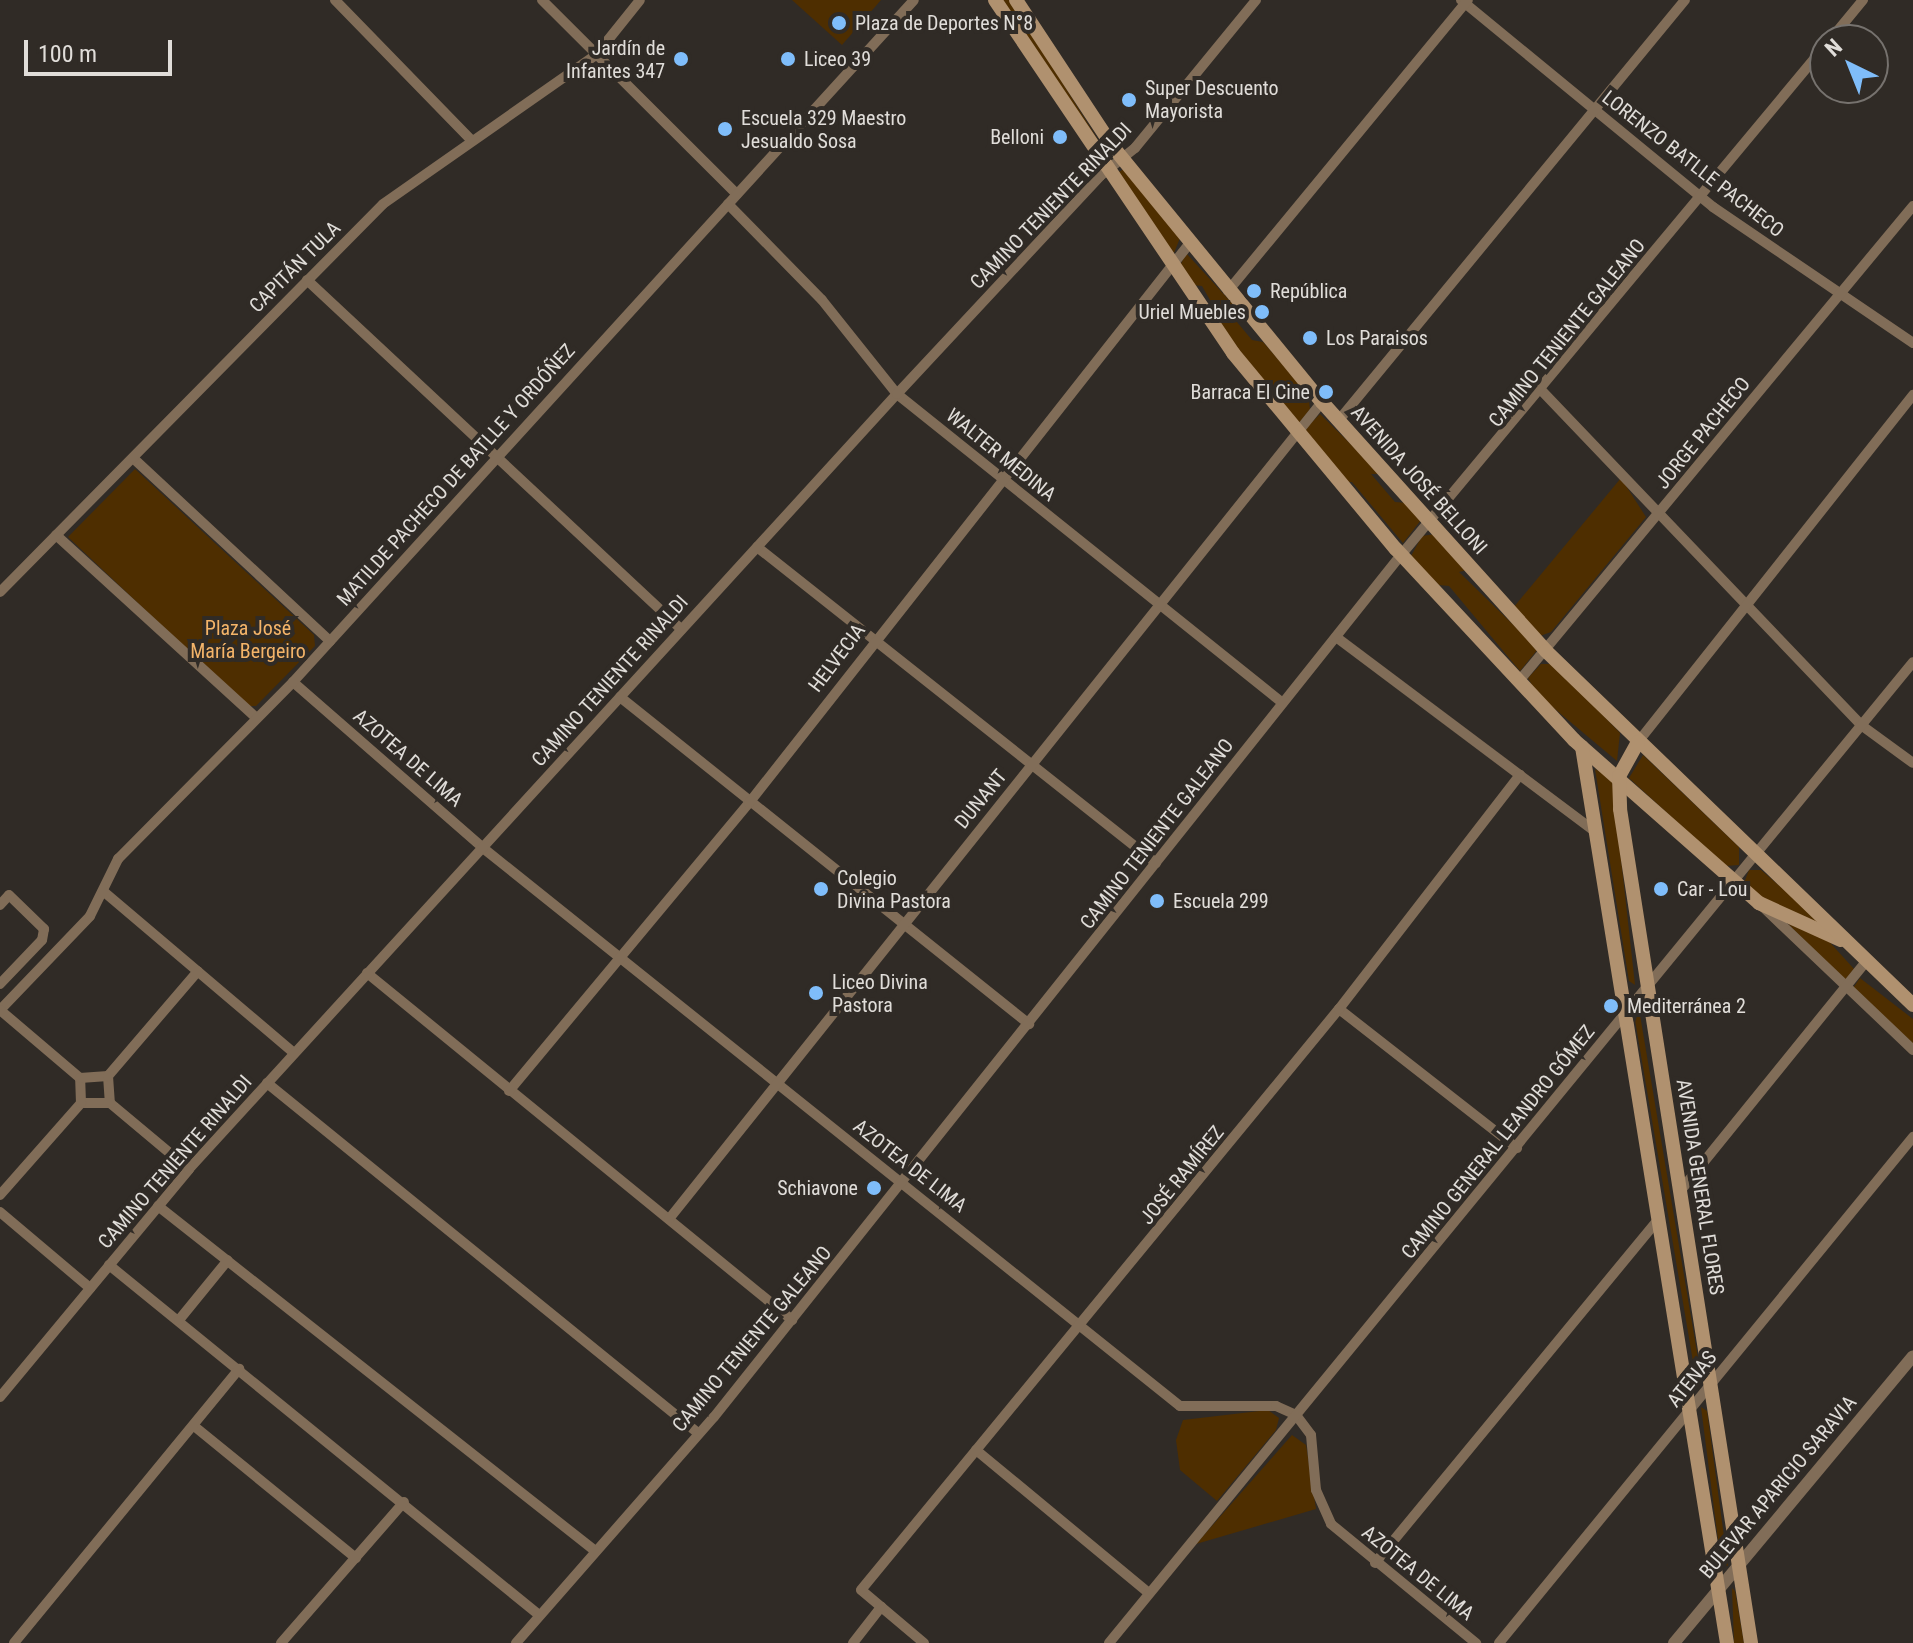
<!DOCTYPE html>
<meta charset="utf-8">
<style>
body{margin:0}
#map{position:relative;width:1913px;height:1643px;overflow:hidden;background:#302b26;font-family:"Roboto Condensed",sans-serif}
div>[style]{position:absolute}
.green>*{inset:0;background:#4e2e00}
.minor>*{height:10px;margin:-5px;padding:0 5px;transform-origin:5px;border-radius:5px;background:#816d58}
.tertiary>*{height:12px;margin:-6px;padding:0 6px;transform-origin:6px;border-radius:6px;background:#816d58}
.secondary>*{height:14px;margin:-7px;padding:0 7px;transform-origin:7px;border-radius:7px;background:#b0916f}
.dots>*{width:22px;height:22px;translate:-50% -50%;box-sizing:border-box;border:4px solid #302b26;border-radius:50%}
span{translate:-50% -50%;white-space:nowrap;text-align:center;line-height:1.15;-webkit-text-stroke:8px #302b26;paint-order:stroke}
.poi-label{font-size:20px;color:#e0ddd9}
.left{translate:0 -50%;text-align:left}
.right{translate:-100% -50%;text-align:right}
.street-label{font-size:20px;color:#e0ddd9}
.park-label{font-size:20px;color:#f4b469}
.north{position:absolute;left:1809px;top:24px;width:80px;height:80px;box-sizing:border-box;background:#302b26;border:2px solid #76726e;border-radius:50%;rotate:317deg;font-size:22px;font-weight:700;line-height:32px;text-align:center;color:#e0ddd9}
.north::after{content:'';display:block;margin:auto;width:28px;height:36px;background:#7fbdfa;clip-path:polygon(50% 0,100% 100%,50% 72%,0 100%)}
.scale{position:absolute;left:24px;top:40px;width:148px;height:36px;box-sizing:border-box;border:4px solid #e0ddd9;border-top:0;padding-left:10px;font-size:24px;line-height:28px;white-space:nowrap;color:#e0ddd9;-webkit-text-stroke:6px #302b26;paint-order:stroke}
</style>
<div id="map">
<div class="green">
<i style="clip-path:polygon(792px 0,881px 0,842px 45px)"></i>
<i style="clip-path:polygon(1000px 0,1011px 0,1103px 148px)"></i>
<i style="clip-path:polygon(1126px 168px,1180px 238px,1174px 253px,1115px 174px)"></i>
<i style="clip-path:polygon(1186px 253px,1241px 313px,1231px 315px,1252px 340px,1263px 342px,1308px 393px,1310px 409px,1299px 423px,1209px 314px,1218px 314px,1202px 286px,1191px 285px,1179px 268px)"></i>
<i style="clip-path:polygon(1320px 414px,1381px 474px,1371px 474px,1395px 502px,1408px 503px,1421px 520px,1403px 543px,1352px 482px,1343px 482px,1305px 429px)"></i>
<i style="clip-path:polygon(135px 469px,314px 635px,315px 646px,256px 706px,247px 706px,68px 537px)"></i>
<i style="clip-path:polygon(1621px 478px,1646px 517px,1551px 632px,1540px 636px,1513px 608px)"></i>
<i style="clip-path:polygon(1435px 534px,1467px 570px,1459px 572px,1538px 649px,1520px 671px,1449px 586px,1439px 585px,1411px 556px,1422px 536px)"></i>
<i style="clip-path:polygon(1541px 664px,1554px 664px,1620px 733px,1617px 761px,1537px 694px,1528px 678px)"></i>
<i style="clip-path:polygon(1643px 755px,1739px 847px,1739px 865px,1725px 866px,1629px 778px)"></i>
<i style="clip-path:polygon(1595px 769px,1612px 778px,1635px 985px,1629px 981px)"></i>
<i style="clip-path:polygon(1749px 870px,1761px 870px,1837px 935px,1774px 908px,1744px 883px)"></i>
<i style="clip-path:polygon(1788px 924px,1825px 937px,1854px 969px,1845px 980px)"></i>
<i style="clip-path:polygon(1860px 978px,1913px 1019px,1913px 1044px,1853px 988px)"></i>
<i style="clip-path:polygon(1639px 1009px,1702px 1382px,1697px 1385px,1634px 1014px)"></i>
<i style="clip-path:polygon(1701px 1407px,1707px 1411px,1728px 1566px,1721px 1563px)"></i>
<i style="clip-path:polygon(1268px 1410px,1279px 1418px,1276px 1430px,1217px 1501px,1180px 1470px,1176px 1440px,1183px 1420px)"></i>
<i style="clip-path:polygon(1292px 1435px,1306px 1445px,1316px 1509px,1196px 1544px)"></i>
<i style="clip-path:polygon(1732px 1588px,1735px 1591px,1744px 1643px,1734px 1643px)"></i>
</div>
<div class="minor">
<i style="left:335px;top:0;width:195px;rotate:45.8deg"></i>
<i style="left:542px;top:0;width:275px;rotate:44.9deg"></i>
<i style="left:1461px;top:0;width:326px;rotate:39.4deg"></i>
<i style="left:1713px;top:207px;width:242px;rotate:34.2deg"></i>
<i style="left:1830px;top:40px;width:52px;rotate:-50.5deg"></i>
<i style="left:728px;top:204px;width:134px;rotate:45.6deg"></i>
<i style="left:822px;top:300px;width:120px;rotate:51.4deg"></i>
<i style="left:897px;top:394px;width:494px;rotate:38.7deg"></i>
<i style="left:307px;top:280px;width:512px;rotate:43.02deg"></i>
<i style="left:1228px;top:291px;width:377px;rotate:-50.5deg"></i>
<i style="left:1542px;top:391px;width:462px;rotate:46.3deg"></i>
<i style="left:1861px;top:725px;width:64px;rotate:36.2deg"></i>
<i style="left:1339px;top:420px;width:544px;rotate:-50.52deg"></i>
<i style="left:133px;top:458px;width:269px;rotate:42.9deg"></i>
<i style="left:56px;top:535px;width:270px;rotate:42.4deg"></i>
<i style="left:757px;top:547px;width:509px;rotate:38.38deg"></i>
<i style="left:0;top:592px;width:545px;rotate:-45.37deg"></i>
<i style="left:383px;top:204px;width:260px;rotate:-35deg"></i>
<i style="left:596px;top:55px;width:70px;rotate:-51.3deg"></i>
<i style="left:1336px;top:637px;width:326px;rotate:36.9deg"></i>
<i style="left:1519px;top:681px;width:617px;rotate:-50.33deg"></i>
<i style="left:293px;top:682px;width:252px;rotate:41.1deg"></i>
<i style="left:483px;top:848px;width:893px;rotate:38.68deg"></i>
<i style="left:1180px;top:1406px;width:96px"></i>
<i style="left:1276px;top:1406px;width:22px;rotate:24deg"></i>
<i style="left:1296px;top:1415px;width:25px;rotate:53deg"></i>
<i style="left:1311px;top:1435px;width:55px;rotate:84.8deg"></i>
<i style="left:1316px;top:1490px;width:37px;rotate:66deg"></i>
<i style="left:1331px;top:1524px;width:188px;rotate:39.4deg"></i>
<i style="left:620px;top:697px;width:524px;rotate:38.64deg"></i>
<i style="left:1638px;top:742px;width:443px;rotate:-51.6deg"></i>
<i style="left:103px;top:891px;width:250px;rotate:40.3deg"></i>
<i style="left:0;top:905px;width:13px;rotate:-48deg"></i>
<i style="left:9px;top:895px;width:49px;rotate:44.2deg"></i>
<i style="left:44px;top:929px;width:11px;rotate:100deg"></i>
<i style="left:42px;top:940px;width:61px;rotate:133.7deg"></i>
<i style="left:1764px;top:908px;width:206px;rotate:43.6deg"></i>
<i style="left:367px;top:973px;width:549px;rotate:39.23deg"></i>
<i style="left:1339px;top:1009px;width:226px;rotate:38deg"></i>
<i style="left:0;top:1010px;width:130px;rotate:-46.2deg"></i>
<i style="left:90px;top:916px;width:64px;rotate:-63.8deg"></i>
<i style="left:118px;top:859px;width:249px;rotate:-45.3deg"></i>
<i style="left:293px;top:682px;width:922px;rotate:-47.68deg"></i>
<i style="left:0;top:1010px;width:105px;rotate:40.4deg"></i>
<i style="left:108px;top:1076px;width:27px;rotate:86deg"></i>
<i style="left:110px;top:1103px;width:103px;rotate:39.9deg"></i>
<i style="left:267px;top:1083px;width:555px;rotate:39.08deg"></i>
<i style="left:509px;top:1091px;width:375px;rotate:-50.2deg"></i>
<i style="left:749px;top:803px;width:711px;rotate:-51.79deg"></i>
<i style="left:81px;top:1103px;width:29px"></i>
<i style="left:1681px;top:1190px;width:292px;rotate:-51deg"></i>
<i style="left:0;top:1195px;width:123px;rotate:-48.6deg"></i>
<i style="left:81px;top:1103px;width:25px;rotate:-92deg"></i>
<i style="left:80px;top:1078px;width:28px;rotate:-4deg"></i>
<i style="left:108px;top:1076px;width:138px;rotate:-49.4deg"></i>
<i style="left:158px;top:1206px;width:555px;rotate:38.27deg"></i>
<i style="left:0;top:1212px;width:118px;rotate:40.2deg"></i>
<i style="left:669px;top:1219px;width:1046px;rotate:-51.37deg"></i>
<i style="left:109px;top:1265px;width:554px;rotate:39.14deg"></i>
<i style="left:179px;top:1320px;width:77px;rotate:-50.8deg"></i>
<i style="left:0;top:1397px;width:296px;rotate:-50.3deg"></i>
<i style="left:189px;top:1169px;width:1050px;rotate:-47.59deg"></i>
<i style="left:897px;top:394px;width:298px;rotate:-47deg"></i>
<i style="left:1100px;top:176px;width:45px;rotate:-38.7deg"></i>
<i style="left:1135px;top:148px;width:191px;rotate:-50.7deg"></i>
<i style="left:194px;top:1426px;width:209px;rotate:39.2deg"></i>
<i style="left:976px;top:1450px;width:224px;rotate:39.6deg"></i>
<i style="left:1375px;top:1563px;width:447px;rotate:-50.5deg"></i>
<i style="left:14px;top:1643px;width:355px;rotate:-50.6deg"></i>
<i style="left:281px;top:1643px;width:187px;rotate:-48.9deg"></i>
<i style="left:516px;top:1643px;width:300px;rotate:-48.8deg"></i>
<i style="left:714px;top:1417px;width:1102px;rotate:-51.45deg"></i>
<i style="left:1401px;top:555px;width:662px;rotate:-50.21deg"></i>
<i style="left:853px;top:1643px;width:46px;rotate:-52.1deg"></i>
<i style="left:924px;top:1643px;width:82px;rotate:-139.9deg"></i>
<i style="left:861px;top:1590px;width:752px;rotate:-50.56deg"></i>
<i style="left:1339px;top:1009px;width:296px;rotate:-52.3deg"></i>
<i style="left:1109px;top:1643px;width:1268px;rotate:-50.66deg"></i>
<i style="left:1499px;top:1643px;width:654px;rotate:-50.71deg"></i>
</div>
<div class="tertiary">
<i style="left:1674px;top:1643px;width:373px;rotate:-50.2deg"></i>
</div>
<div class="secondary">
<i style="left:995px;top:0;width:426px;rotate:56deg"></i>
<i style="left:1233px;top:353px;width:255px;rotate:50.3deg"></i>
<i style="left:1396px;top:549px;width:261px;rotate:47deg"></i>
<i style="left:1574px;top:740px;width:247px;rotate:41.4deg"></i>
<i style="left:1759px;top:903px;width:90px;rotate:24.3deg"></i>
<i style="left:1016px;top:0;width:176px;rotate:56.6deg"></i>
<i style="left:1113px;top:147px;width:330px;rotate:50.7deg"></i>
<i style="left:1322px;top:402px;width:335px;rotate:48deg"></i>
<i style="left:1546px;top:651px;width:510px;rotate:43.97deg"></i>
<i style="left:1638px;top:742px;width:39px;rotate:119deg"></i>
<i style="left:1619px;top:776px;width:33px;rotate:88deg"></i>
<i style="left:1620px;top:809px;width:844px;rotate:81.07deg"></i>
<i style="left:1582px;top:747px;width:908px;rotate:80.81deg"></i>
</div>
<div class="dots">
<i style="left:839px;top:23px;background:#7fbdfa"></i>
<i style="left:681px;top:59px;background:#7fbdfa"></i>
<i style="left:788px;top:59px;background:#7fbdfa"></i>
<i style="left:1129px;top:100px;background:#7fbdfa"></i>
<i style="left:725px;top:129px;background:#7fbdfa"></i>
<i style="left:1060px;top:137px;background:#7fbdfa"></i>
<i style="left:1254px;top:291px;background:#7fbdfa"></i>
<i style="left:1262px;top:312px;background:#7fbdfa"></i>
<i style="left:1310px;top:338px;background:#7fbdfa"></i>
<i style="left:1326px;top:392px;background:#7fbdfa"></i>
<i style="left:821px;top:889px;background:#7fbdfa"></i>
<i style="left:1661px;top:889px;background:#7fbdfa"></i>
<i style="left:1157px;top:901px;background:#7fbdfa"></i>
<i style="left:816px;top:993px;background:#7fbdfa"></i>
<i style="left:1611px;top:1006px;background:#7fbdfa"></i>
<i style="left:874px;top:1188px;background:#7fbdfa"></i>
</div>
<div class="poi-label">
<span class="left" style="left:855px;top:23px">Plaza de Deportes N°8</span>
<span class="right" style="left:665px;top:60px">Jardín de<br>Infantes 347</span>
<span class="left" style="left:804px;top:59px">Liceo 39</span>
<span class="left" style="left:1145px;top:100px">Super Descuento<br>Mayorista</span>
<span class="left" style="left:741px;top:130px">Escuela 329 Maestro<br>Jesualdo Sosa</span>
<span class="right" style="left:1044px;top:137px">Belloni</span>
<span class="left" style="left:1270px;top:291px">República</span>
<span class="right" style="left:1246px;top:312px">Uriel Muebles</span>
<span class="left" style="left:1326px;top:338px">Los Paraisos</span>
<span class="right" style="left:1310px;top:392px">Barraca El Cine</span>
<span class="left" style="left:837px;top:890px">Colegio<br>Divina Pastora</span>
<span class="left" style="left:1677px;top:889px">Car - Lou</span>
<span class="left" style="left:1173px;top:901px">Escuela 299</span>
<span class="left" style="left:832px;top:994px">Liceo Divina<br>Pastora</span>
<span class="left" style="left:1627px;top:1006px">Mediterránea 2</span>
<span class="right" style="left:858px;top:1188px">Schiavone</span>
</div>
<div class="street-label">
<span style="left:1693px;top:164px;rotate:38deg">LORENZO BATLLE PACHECO</span>
<span style="left:1051px;top:206px;rotate:-46deg">CAMINO TENIENTE RINALDI</span>
<span style="left:295px;top:267px;rotate:-45deg">CAPITÁN TULA</span>
<span style="left:1567px;top:333px;rotate:-51deg">CAMINO TENIENTE GALEANO</span>
<span style="left:1703px;top:433px;rotate:-51deg">JORGE PACHECO</span>
<span style="left:1001px;top:455px;rotate:39deg">WALTER MEDINA</span>
<span style="left:456px;top:475px;rotate:-48deg">MATILDE PACHECO DE BATLLE Y ORDÓÑEZ</span>
<span style="left:1419px;top:480px;rotate:48deg">AVENIDA JOSÉ BELLONI</span>
<span style="left:837px;top:658px;rotate:-53deg">HELVECIA</span>
<span style="left:610px;top:681px;rotate:-48deg">CAMINO TENIENTE RINALDI</span>
<span style="left:408px;top:758px;rotate:41deg">AZOTEA DE LIMA</span>
<span style="left:981px;top:799px;rotate:-51deg">DUNANT</span>
<span style="left:1157px;top:834px;rotate:-52deg">CAMINO TENIENTE GALEANO</span>
<span style="left:1498px;top:1142px;rotate:-51deg">CAMINO GENERAL LEANDRO GÓMEZ</span>
<span style="left:175px;top:1162px;rotate:-49deg">CAMINO TENIENTE RINALDI</span>
<span style="left:910px;top:1166px;rotate:38deg">AZOTEA DE LIMA</span>
<span style="left:1182px;top:1175px;rotate:-51deg">JOSÉ RAMÍREZ</span>
<span style="left:1700px;top:1187px;rotate:81deg">AVENIDA GENERAL FLORES</span>
<span style="left:752px;top:1339px;rotate:-50deg">CAMINO TENIENTE GALEANO</span>
<span style="left:1692px;top:1379px;rotate:-51deg">ATENAS</span>
<span style="left:1778px;top:1487px;rotate:-50deg">BULEVAR APARICIO SARAVIA</span>
<span style="left:1418px;top:1573px;rotate:39deg">AZOTEA DE LIMA</span>
</div>
<div class="park-label">
<span style="left:248px;top:640px">Plaza José<br>María Bergeiro</span>
</div>
<div class="north">N</div>
<div class="scale">100 m</div>
</div>
